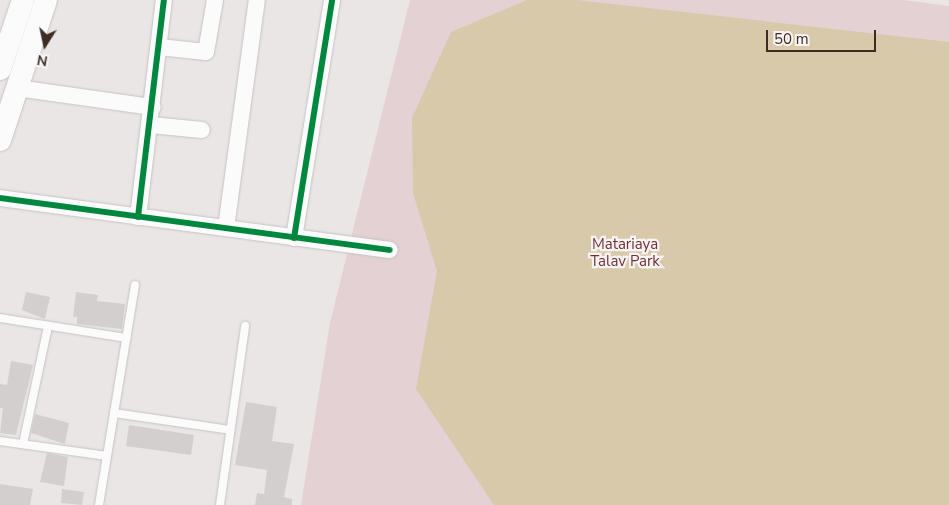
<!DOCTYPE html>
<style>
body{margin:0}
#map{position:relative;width:949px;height:505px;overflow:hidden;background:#ebe6e6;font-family:"Nunito Sans",sans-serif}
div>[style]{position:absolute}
.green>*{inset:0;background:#e3d1d3}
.water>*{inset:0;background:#d7c9a9}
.building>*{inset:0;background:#d4cfcf}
.roads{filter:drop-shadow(0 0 1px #c7c2c2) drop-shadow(0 0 1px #c7c2c2)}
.service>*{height:8px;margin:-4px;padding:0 4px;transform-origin:4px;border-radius:4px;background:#fcfbfb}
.minor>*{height:16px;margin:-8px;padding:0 8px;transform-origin:8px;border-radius:8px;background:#fcfbfb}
.secondary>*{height:22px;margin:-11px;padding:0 11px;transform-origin:11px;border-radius:11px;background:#fcfbfb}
.cycleway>*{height:6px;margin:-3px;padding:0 3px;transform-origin:3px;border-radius:3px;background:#00873e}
span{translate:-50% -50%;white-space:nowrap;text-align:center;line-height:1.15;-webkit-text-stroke:4.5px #faf5f5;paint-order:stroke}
.park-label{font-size:15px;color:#743034}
.north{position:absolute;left:20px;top:20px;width:50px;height:50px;-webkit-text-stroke:4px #faf5f5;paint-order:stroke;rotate:190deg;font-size:14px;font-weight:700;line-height:20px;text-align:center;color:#3e2c24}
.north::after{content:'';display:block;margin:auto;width:18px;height:22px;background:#3e2c24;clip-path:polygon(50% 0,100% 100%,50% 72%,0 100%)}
.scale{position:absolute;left:766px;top:30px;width:110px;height:22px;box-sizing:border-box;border:2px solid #3e2c24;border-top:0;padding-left:6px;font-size:15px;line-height:18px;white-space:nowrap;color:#3e2c24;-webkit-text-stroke:4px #faf5f5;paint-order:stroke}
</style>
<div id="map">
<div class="green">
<i style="clip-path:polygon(410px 0,903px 0,949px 6px,949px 505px,301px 505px,330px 323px)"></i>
</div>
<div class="water">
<i style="clip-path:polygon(527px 0,577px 0,949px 42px,949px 505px,494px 505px,416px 389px,437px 271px,413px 193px,412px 118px,451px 32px)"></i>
</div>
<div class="building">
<i style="clip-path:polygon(26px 292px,50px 297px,45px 319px,22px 310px)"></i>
<i style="clip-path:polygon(76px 292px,98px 295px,97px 301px,125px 304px,122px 329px,77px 324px,77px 317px,73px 317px)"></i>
<i style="clip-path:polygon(11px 361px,33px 365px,16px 435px,0 433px,3px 408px,0 408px,0 384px,7px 385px)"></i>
<i style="clip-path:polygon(246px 402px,277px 407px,272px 441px,294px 444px,284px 497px,292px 499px,292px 505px,255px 505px,257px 493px,264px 494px,267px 470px,235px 465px)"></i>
<i style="clip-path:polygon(35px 414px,69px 423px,65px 444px,31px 433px)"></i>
<i style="clip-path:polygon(129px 425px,194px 435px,191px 455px,126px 446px)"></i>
<i style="clip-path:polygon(47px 453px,68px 457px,64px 486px,40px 482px)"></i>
<i style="clip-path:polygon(0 484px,33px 489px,30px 505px,0 505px)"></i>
<i style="clip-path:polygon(62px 489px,84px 492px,82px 505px,61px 503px)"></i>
</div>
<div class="roads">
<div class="service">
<i style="left:0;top:318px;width:128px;rotate:9deg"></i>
<i style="left:114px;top:413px;width:117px;rotate:8.3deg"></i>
<i style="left:0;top:441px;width:108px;rotate:8deg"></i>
<i style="left:23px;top:444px;width:121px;rotate:-78deg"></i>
<i style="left:99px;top:505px;width:223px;rotate:-80.7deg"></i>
<i style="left:220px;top:505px;width:181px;rotate:-82deg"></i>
</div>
<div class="minor">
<i style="left:159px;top:47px;width:47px;rotate:6.1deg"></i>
<i style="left:206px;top:52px;width:53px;rotate:-80.2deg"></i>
<i style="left:17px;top:88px;width:137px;rotate:8deg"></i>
<i style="left:151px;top:125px;width:51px;rotate:5.6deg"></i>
<i style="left:0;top:198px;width:393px;rotate:7.6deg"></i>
<i style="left:138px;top:217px;width:219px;rotate:-83.2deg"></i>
<i style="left:226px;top:228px;width:230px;rotate:-82.3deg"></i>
<i style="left:294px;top:238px;width:241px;rotate:-80.9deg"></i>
</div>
<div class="secondary">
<i style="left:0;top:69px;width:73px;rotate:-71.6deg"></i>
<i style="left:0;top:140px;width:147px;rotate:-71.8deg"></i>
</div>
</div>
<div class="cycleway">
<i style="left:0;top:198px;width:393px;rotate:7.6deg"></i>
<i style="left:138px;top:217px;width:219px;rotate:-83.2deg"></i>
<i style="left:294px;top:238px;width:241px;rotate:-80.9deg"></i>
</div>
<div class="park-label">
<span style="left:625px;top:253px">Matariaya<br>Talav Park</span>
</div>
<div class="north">N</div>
<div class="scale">50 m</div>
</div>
